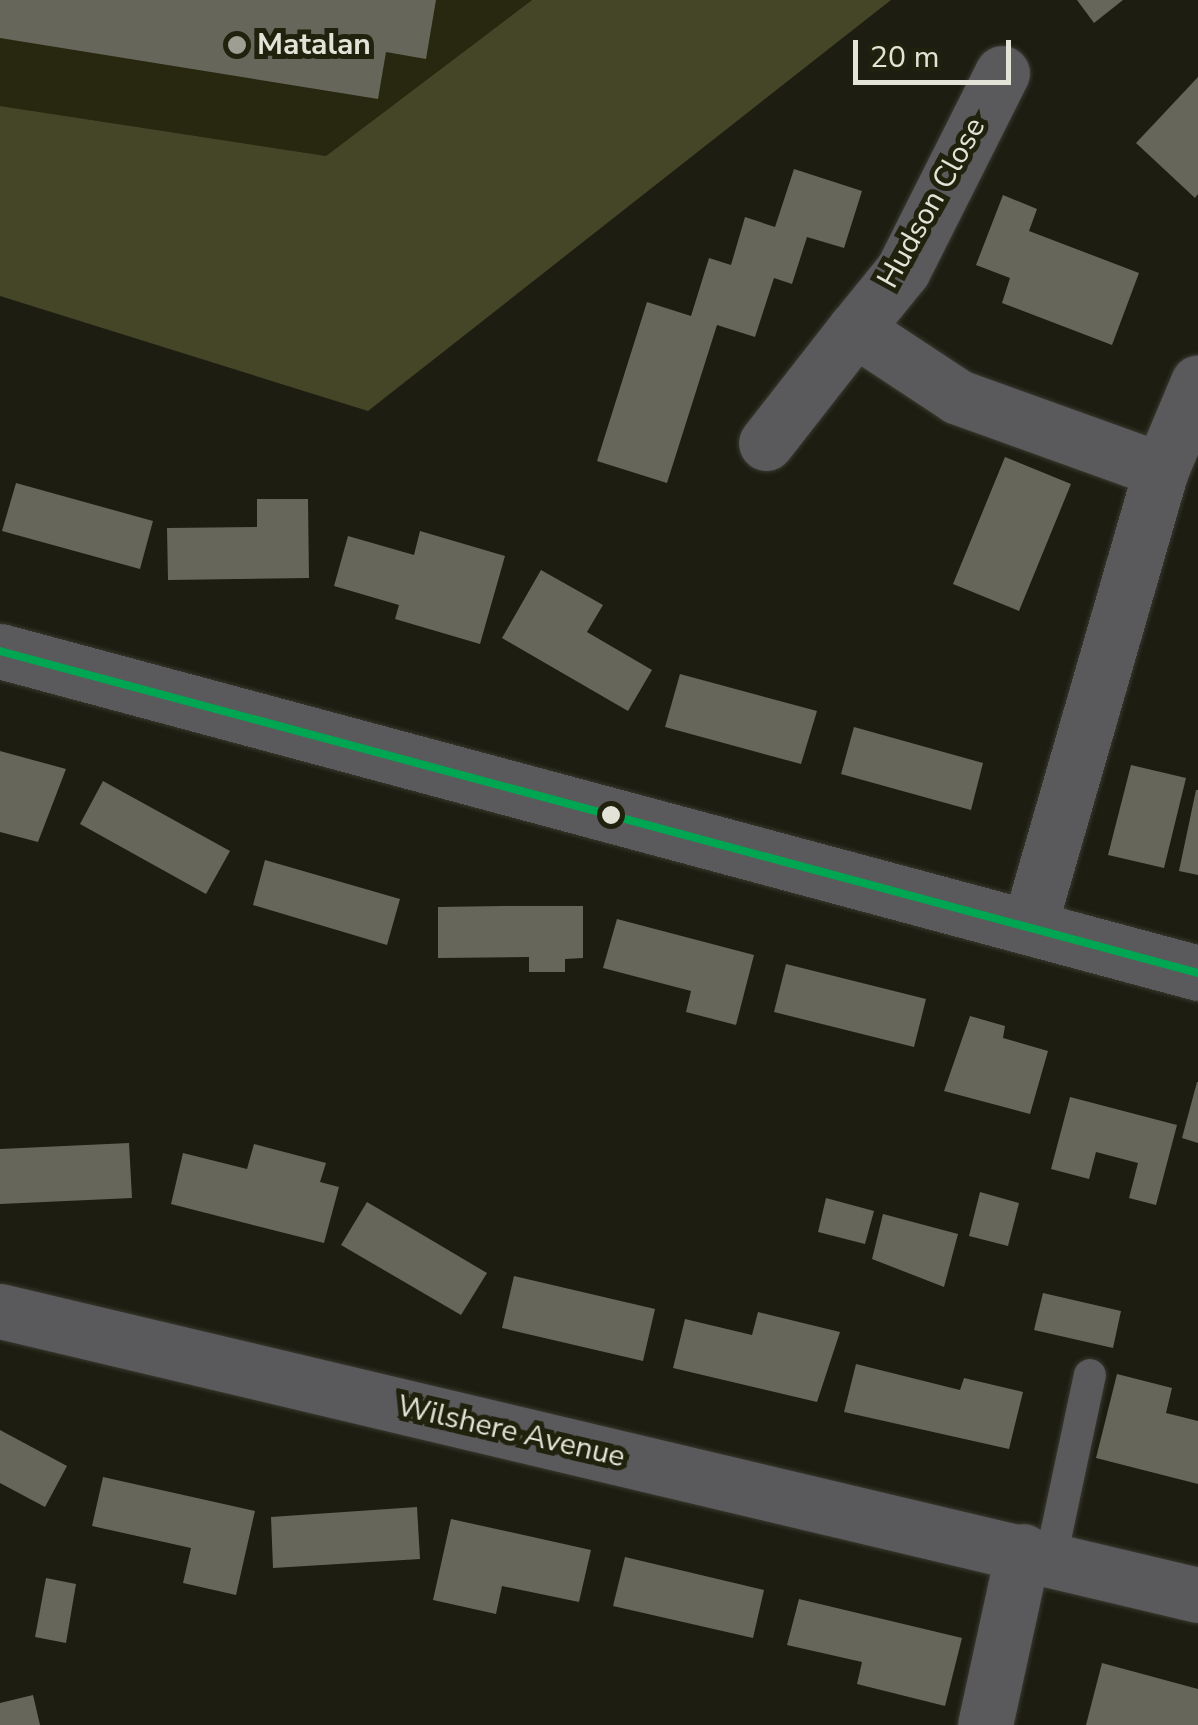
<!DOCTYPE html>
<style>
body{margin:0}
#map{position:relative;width:1198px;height:1725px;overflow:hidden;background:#1d1d12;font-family:"Nunito Sans",sans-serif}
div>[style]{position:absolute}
.built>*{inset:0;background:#27280f}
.forest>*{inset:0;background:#444627}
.building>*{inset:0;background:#66675a}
.roads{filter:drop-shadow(0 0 2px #38382e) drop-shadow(0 0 2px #38382e)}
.service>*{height:32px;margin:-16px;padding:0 16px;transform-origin:16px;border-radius:16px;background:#5a595b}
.minor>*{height:55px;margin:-27.5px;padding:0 27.5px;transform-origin:27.5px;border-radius:27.5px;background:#5a595b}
.bus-1>*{height:8px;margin:-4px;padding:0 4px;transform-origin:4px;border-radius:4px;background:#00a651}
.dots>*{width:28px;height:28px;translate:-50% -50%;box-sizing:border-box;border:5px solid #21220d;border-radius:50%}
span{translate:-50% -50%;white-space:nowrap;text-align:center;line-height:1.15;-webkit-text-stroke:10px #21220d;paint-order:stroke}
.poi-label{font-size:30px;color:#e3e4d7;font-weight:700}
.left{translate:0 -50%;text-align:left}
.street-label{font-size:30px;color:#e3e4d7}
.scale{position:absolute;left:853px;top:40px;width:158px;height:45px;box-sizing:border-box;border:5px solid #e3e4d7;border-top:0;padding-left:12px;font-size:30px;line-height:35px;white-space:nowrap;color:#e3e4d7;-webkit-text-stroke:8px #21220d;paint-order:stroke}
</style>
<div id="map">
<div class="built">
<i style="clip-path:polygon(0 0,532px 0,326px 156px,0 106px)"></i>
</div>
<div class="forest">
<i style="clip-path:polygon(532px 0,891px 0,368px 411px,0 296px,0 106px,326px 156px)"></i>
</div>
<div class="building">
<i style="clip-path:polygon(0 0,436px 0,426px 59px,386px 52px,378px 99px,0 38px)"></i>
<i style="clip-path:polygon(1077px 0,1123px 0,1094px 23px)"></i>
<i style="clip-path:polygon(1198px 77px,1198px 194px,1195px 198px,1136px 143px)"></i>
<i style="clip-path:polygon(794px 169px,862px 191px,844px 248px,807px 237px,792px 284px,774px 278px,755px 337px,717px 325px,667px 483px,597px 461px,647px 302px,691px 316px,709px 258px,731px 265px,745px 217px,775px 227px)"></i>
<i style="clip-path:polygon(1003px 195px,1037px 209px,1029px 231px,1139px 273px,1112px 345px,1002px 303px,1010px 278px,976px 265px)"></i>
<i style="clip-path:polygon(1005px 457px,1071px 484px,1019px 611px,953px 584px)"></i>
<i style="clip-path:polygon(16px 483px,153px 521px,140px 569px,2px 531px)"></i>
<i style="clip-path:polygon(257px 499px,308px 499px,309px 578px,168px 580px,167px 528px,257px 527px)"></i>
<i style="clip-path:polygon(420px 531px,505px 556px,480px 644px,395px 619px,399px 605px,334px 586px,348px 536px,414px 555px)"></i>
<i style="clip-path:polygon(541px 570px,603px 605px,587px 632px,652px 670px,628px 711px,502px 638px)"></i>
<i style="clip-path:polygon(680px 674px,817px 711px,801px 764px,665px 727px)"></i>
<i style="clip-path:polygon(854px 727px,983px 763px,971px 810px,841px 774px)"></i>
<i style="clip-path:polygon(0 751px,66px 769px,38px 842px,0 832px)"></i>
<i style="clip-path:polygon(1131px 765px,1186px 778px,1164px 868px,1108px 855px)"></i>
<i style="clip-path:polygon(103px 781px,230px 851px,206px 894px,80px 824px)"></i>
<i style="clip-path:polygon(1196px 790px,1198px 790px,1198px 875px,1179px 871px)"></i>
<i style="clip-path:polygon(265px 860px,400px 899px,387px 945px,253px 905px)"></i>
<i style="clip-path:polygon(504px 906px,583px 906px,583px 958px,565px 959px,565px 972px,529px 972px,529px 957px,438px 958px,438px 907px)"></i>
<i style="clip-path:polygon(617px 919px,754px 955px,736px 1025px,686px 1012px,691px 991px,603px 968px)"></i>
<i style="clip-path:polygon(786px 964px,926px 999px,914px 1047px,774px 1012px)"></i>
<i style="clip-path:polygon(970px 1016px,1005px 1026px,1003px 1038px,1048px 1051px,1030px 1114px,944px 1091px)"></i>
<i style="clip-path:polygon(1197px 1082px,1198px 1082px,1198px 1143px,1182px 1138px)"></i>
<i style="clip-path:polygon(1070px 1097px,1177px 1125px,1156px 1205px,1129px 1198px,1138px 1163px,1096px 1152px,1089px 1179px,1051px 1169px)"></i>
<i style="clip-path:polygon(129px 1143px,132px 1198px,0 1204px,0 1149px)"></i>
<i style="clip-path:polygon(254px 1144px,326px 1163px,320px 1182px,339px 1187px,324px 1243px,171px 1204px,183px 1153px,247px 1169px)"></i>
<i style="clip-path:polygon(980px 1192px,1019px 1203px,1008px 1246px,969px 1236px)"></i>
<i style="clip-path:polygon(826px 1198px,874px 1211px,865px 1244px,818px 1232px)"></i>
<i style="clip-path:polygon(367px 1202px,487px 1273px,461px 1315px,341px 1245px)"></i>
<i style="clip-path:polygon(883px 1214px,958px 1234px,944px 1287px,872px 1259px)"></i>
<i style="clip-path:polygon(514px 1276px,655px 1309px,643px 1361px,502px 1328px)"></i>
<i style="clip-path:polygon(1043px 1293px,1121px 1311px,1113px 1348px,1034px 1330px)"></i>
<i style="clip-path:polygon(758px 1312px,840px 1332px,817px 1402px,673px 1368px,685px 1319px,752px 1335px)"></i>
<i style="clip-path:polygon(856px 1364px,960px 1390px,964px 1378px,1023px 1392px,1009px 1449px,844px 1412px)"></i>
<i style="clip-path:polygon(1117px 1374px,1172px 1388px,1166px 1413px,1198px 1421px,1198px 1484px,1096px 1458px)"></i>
<i style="clip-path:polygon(0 1430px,67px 1466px,45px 1507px,0 1483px)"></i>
<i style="clip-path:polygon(103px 1477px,255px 1511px,236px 1595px,183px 1583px,191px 1548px,92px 1526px)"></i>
<i style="clip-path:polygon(417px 1507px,420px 1559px,273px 1568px,271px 1517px)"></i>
<i style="clip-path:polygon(451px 1519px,591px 1550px,579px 1602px,502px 1586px,496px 1614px,433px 1600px)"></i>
<i style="clip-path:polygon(625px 1557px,764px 1590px,753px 1638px,613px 1606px)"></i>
<i style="clip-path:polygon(46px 1578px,76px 1584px,66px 1643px,35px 1637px)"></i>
<i style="clip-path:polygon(799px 1599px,962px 1638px,945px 1706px,857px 1684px,862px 1662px,787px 1645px)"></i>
<i style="clip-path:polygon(1102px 1663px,1198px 1689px,1198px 1725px,1086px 1725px)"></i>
<i style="clip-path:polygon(33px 1695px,40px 1725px,0 1725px,0 1703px)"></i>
</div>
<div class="roads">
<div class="service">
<i style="left:1051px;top:1558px;width:187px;rotate:-78deg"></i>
</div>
<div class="minor">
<i style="left:1002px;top:73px;width:220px;rotate:116.7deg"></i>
<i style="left:903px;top:270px;width:76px;rotate:129.1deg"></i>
<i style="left:855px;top:329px;width:123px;rotate:33.4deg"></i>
<i style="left:958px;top:397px;width:216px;rotate:19.8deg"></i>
<i style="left:766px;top:443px;width:145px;rotate:-52deg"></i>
<i style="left:0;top:651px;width:1241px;rotate:15.04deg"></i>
<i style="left:1029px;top:927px;width:476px;rotate:-73.9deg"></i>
<i style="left:1161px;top:470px;width:95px;rotate:-67.2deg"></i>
<i style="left:0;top:1311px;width:1231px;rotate:13.34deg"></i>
<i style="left:985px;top:1725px;width:178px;rotate:-77.7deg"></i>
</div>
</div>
<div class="bus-1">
<i style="left:0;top:651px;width:1241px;rotate:15.04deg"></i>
</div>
<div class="dots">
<i style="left:237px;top:45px;background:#9e9e92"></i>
<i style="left:611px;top:815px;background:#e3e4d7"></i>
</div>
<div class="poi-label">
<span class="left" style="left:257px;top:45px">Matalan</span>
</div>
<div class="street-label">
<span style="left:932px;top:203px;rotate:-61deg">Hudson Close</span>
<span style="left:511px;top:1432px;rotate:13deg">Wilshere Avenue</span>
</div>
<div class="scale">20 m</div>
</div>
